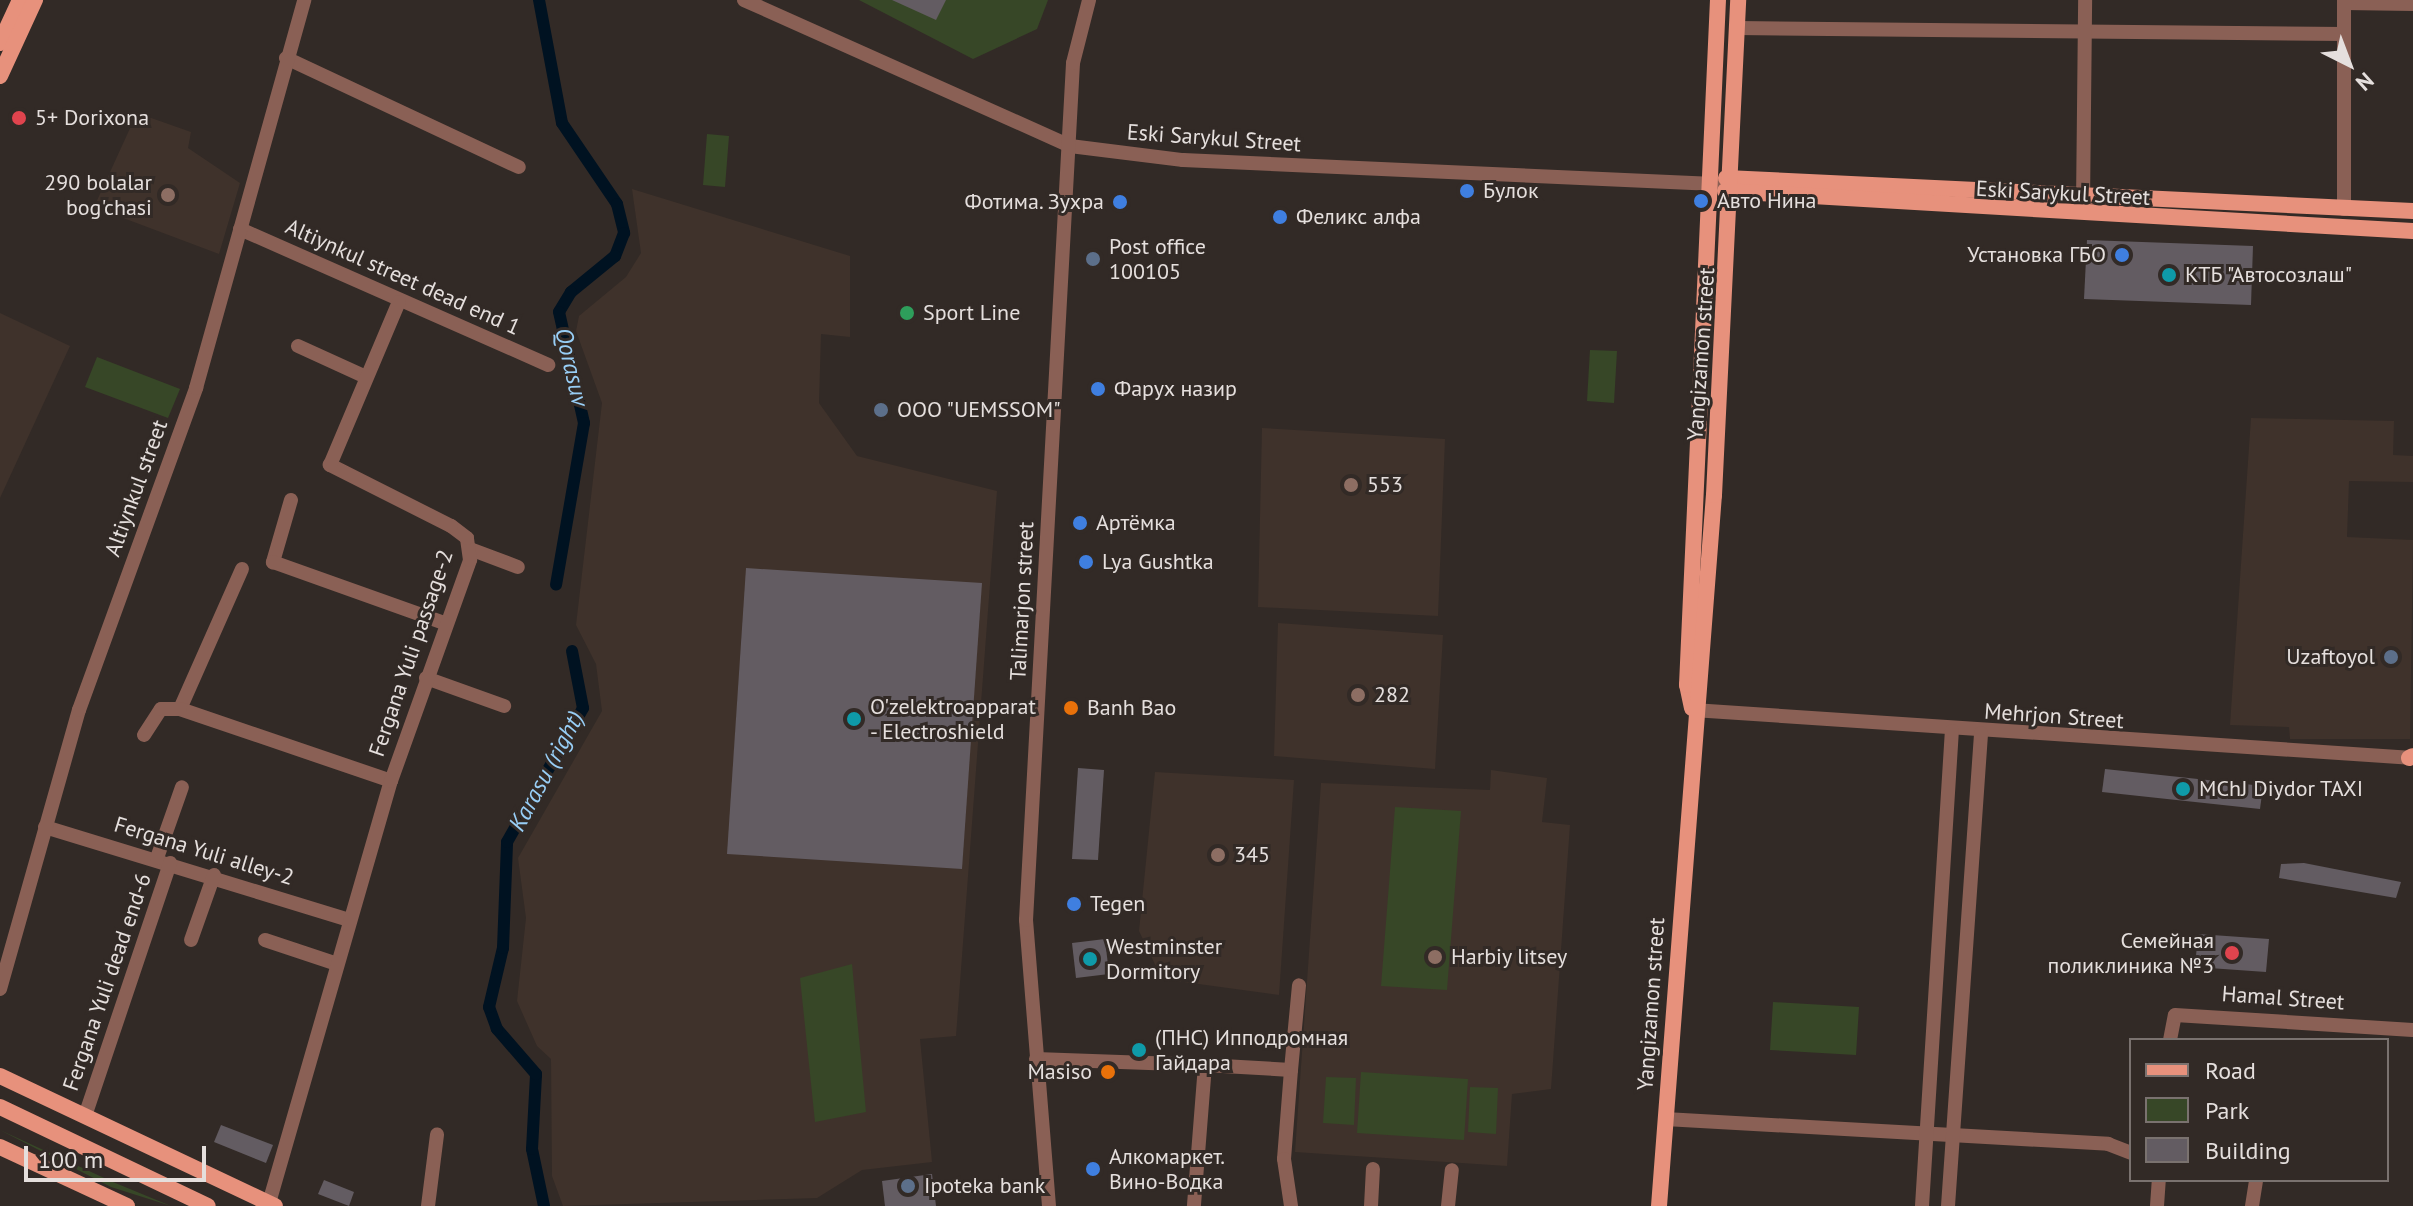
<!DOCTYPE html>
<meta charset="utf-8">
<style>
body{margin:0}
#map{position:relative;width:2413px;height:1206px;overflow:hidden;background:#322a26;font-family:"PT Sans",sans-serif}
div>[style]{position:absolute}
.built>*{inset:0;background:#3f322b}
.green>*{inset:0;background:#374727}
.canal>*{height:12px;margin:-6px;padding:0 6px;transform-origin:6px;border-radius:6px;background:#001221}
.building>*{inset:0;background:#635c62}
.minor>*{height:14px;margin:-7px;padding:0 7px;transform-origin:7px;border-radius:7px;background:#8a6055}
.major>*{height:16px;margin:-8px;padding:0 8px;transform-origin:8px;border-radius:8px;background:#e7917c}
.dots>*{width:22px;height:22px;translate:-50% -50%;box-sizing:border-box;border:4px solid #322a26;border-radius:50%}
span{translate:-50% -50%;white-space:nowrap;text-align:center;line-height:1.15;-webkit-text-stroke:6px #322a26;paint-order:stroke}
.poi-label{font-size:22px;color:#e5dfdd}
.left{translate:0 -50%;text-align:left}
.right{translate:-100% -50%;text-align:right}
.street-label{font-size:22px;color:#e5dfdd}
.water-label{font-size:24px;color:#98cef6;font-style:italic}
.legend{position:absolute;left:2129px;top:1038px;width:260px;height:144px;box-sizing:border-box;background:#322a26;border:2px solid #7a726f;margin:0;padding:10px 14px;list-style:none;font-size:24px;color:#e5dfdd}
.legend li{display:flex;align-items:center;gap:16px;height:40px}
.legend b{width:40px;border:2px solid #7a726f}
.north{position:absolute;left:2309px;top:24px;width:80px;height:80px;-webkit-text-stroke:6px #322a26;paint-order:stroke;rotate:138deg;font-size:22px;font-weight:700;line-height:32px;text-align:center;color:#e5dfdd}
.north::after{content:'';display:block;margin:auto;width:28px;height:36px;background:#e5dfdd;clip-path:polygon(50% 0,100% 100%,50% 72%,0 100%)}
.scale{position:absolute;left:24px;top:1146px;width:182px;height:36px;box-sizing:border-box;border:4px solid #e5dfdd;border-top:0;padding-left:10px;font-size:24px;line-height:28px;white-space:nowrap;color:#e5dfdd;-webkit-text-stroke:6px #322a26;paint-order:stroke}
</style>
<div id="map">
<div class="built">
<i style="clip-path:polygon(137px 113px,191px 132px,188px 148px,240px 183px,219px 254px,94px 207px)"></i>
<i style="clip-path:polygon(632px 189px,850px 256px,850px 337px,821px 334px,819px 403px,857px 456px,997px 491px,956px 1036px,920px 1039px,932px 1162px,862px 1170px,817px 1198px,563px 1206px,552px 1176px,551px 1059px,537px 1046px,517px 1001px,526px 918px,518px 858px,602px 711px,596px 664px,576px 625px,602px 403px,576px 331px,579px 316px,626px 277px,641px 253px)"></i>
<i style="clip-path:polygon(0 313px,70px 346px,0 498px)"></i>
<i style="clip-path:polygon(2251px 418px,2394px 421px,2393px 455px,2413px 456px,2413px 482px,2349px 481px,2347px 537px,2413px 540px,2410px 739px,2290px 739px,2289px 727px,2230px 725px)"></i>
<i style="clip-path:polygon(1262px 428px,1445px 439px,1438px 616px,1258px 607px)"></i>
<i style="clip-path:polygon(1278px 623px,1443px 635px,1435px 769px,1274px 756px)"></i>
<i style="clip-path:polygon(1491px 770px,1547px 778px,1542px 822px,1570px 825px,1551px 1089px,1512px 1094px,1507px 1166px,1295px 1152px,1321px 783px,1490px 790px)"></i>
<i style="clip-path:polygon(1155px 772px,1294px 780px,1279px 995px,1162px 979px,1139px 931px)"></i>
</div>
<div class="green">
<i style="clip-path:polygon(859px 0,1048px 0,1037px 29px,973px 59px)"></i>
<i style="clip-path:polygon(707px 134px,729px 136px,725px 187px,703px 185px)"></i>
<i style="clip-path:polygon(1590px 350px,1617px 351px,1614px 403px,1587px 401px)"></i>
<i style="clip-path:polygon(97px 357px,180px 389px,168px 418px,85px 387px)"></i>
<i style="clip-path:polygon(1395px 807px,1461px 811px,1447px 990px,1381px 986px)"></i>
<i style="clip-path:polygon(852px 964px,866px 1112px,815px 1122px,800px 978px)"></i>
<i style="clip-path:polygon(1773px 1002px,1859px 1007px,1856px 1055px,1770px 1050px)"></i>
<i style="clip-path:polygon(1361px 1072px,1468px 1079px,1464px 1140px,1357px 1133px)"></i>
<i style="clip-path:polygon(1326px 1077px,1356px 1078px,1354px 1125px,1323px 1123px)"></i>
<i style="clip-path:polygon(1470px 1087px,1498px 1088px,1496px 1134px,1468px 1132px)"></i>
<i style="clip-path:polygon(0 1130px,113px 1182px,171px 1206px,111px 1187px)"></i>
</div>
<div class="canal">
<i style="left:539px;top:0;width:125px;rotate:79.4deg"></i>
<i style="left:562px;top:123px;width:98px;rotate:55.8deg"></i>
<i style="left:617px;top:204px;width:30px;rotate:76deg"></i>
<i style="left:624px;top:233px;width:25px;rotate:111deg"></i>
<i style="left:615px;top:256px;width:57px;rotate:140.7deg"></i>
<i style="left:571px;top:292px;width:23px;rotate:121deg"></i>
<i style="left:559px;top:312px;width:114px;rotate:77.3deg"></i>
<i style="left:584px;top:423px;width:164px;rotate:99.8deg"></i>
<i style="left:544px;top:1206px;width:58px;rotate:-101.9deg"></i>
<i style="left:532px;top:1149px;width:75px;rotate:-86.9deg"></i>
<i style="left:536px;top:1074px;width:60px;rotate:-130.9deg"></i>
<i style="left:497px;top:1029px;width:23px;rotate:-110deg"></i>
<i style="left:489px;top:1007px;width:61px;rotate:-76.7deg"></i>
<i style="left:503px;top:948px;width:106px;rotate:-87.8deg"></i>
<i style="left:507px;top:842px;width:154px;rotate:-60.4deg"></i>
<i style="left:583px;top:708px;width:58px;rotate:-100.9deg"></i>
</div>
<div class="building">
<i style="clip-path:polygon(892px 0,946px 0,936px 20px)"></i>
<i style="clip-path:polygon(2087px 240px,2253px 246px,2251px 305px,2084px 299px)"></i>
<i style="clip-path:polygon(746px 568px,982px 583px,962px 869px,727px 854px)"></i>
<i style="clip-path:polygon(1078px 768px,1104px 770px,1098px 860px,1072px 859px)"></i>
<i style="clip-path:polygon(2105px 769px,2263px 786px,2260px 809px,2102px 792px)"></i>
<i style="clip-path:polygon(2304px 863px,2401px 882px,2396px 898px,2279px 878px,2281px 864px)"></i>
<i style="clip-path:polygon(2198px 934px,2269px 939px,2266px 972px,2195px 967px)"></i>
<i style="clip-path:polygon(1105px 939px,1109px 974px,1076px 978px,1072px 943px)"></i>
<i style="clip-path:polygon(221px 1125px,273px 1145px,266px 1163px,214px 1142px)"></i>
<i style="clip-path:polygon(932px 1174px,936px 1206px,885px 1206px,882px 1181px)"></i>
<i style="clip-path:polygon(324px 1180px,354px 1192px,349px 1206px,318px 1194px)"></i>
</div>
<div class="minor">
<i style="left:744px;top:0;width:357px;rotate:24.1deg"></i>
<i style="left:1070px;top:146px;width:114px;rotate:7.1deg"></i>
<i style="left:1183px;top:160px;width:532px;rotate:2.59deg"></i>
<i style="left:2344px;top:3px;width:69px;rotate:0.8deg"></i>
<i style="left:1737px;top:28px;width:607px;rotate:0.57deg"></i>
<i style="left:286px;top:58px;width:257px;rotate:25.1deg"></i>
<i style="left:2083px;top:204px;width:204px;rotate:-89.4deg"></i>
<i style="left:2344px;top:209px;width:209px;rotate:-90deg"></i>
<i style="left:240px;top:229px;width:337px;rotate:23.8deg"></i>
<i style="left:298px;top:346px;width:75px;rotate:24.5deg"></i>
<i style="left:291px;top:500px;width:65px;rotate:106.2deg"></i>
<i style="left:273px;top:562px;width:182px;rotate:19.6deg"></i>
<i style="left:470px;top:549px;width:51px;rotate:20.6deg"></i>
<i style="left:242px;top:569px;width:153px;rotate:113.9deg"></i>
<i style="left:180px;top:709px;width:223px;rotate:18.8deg"></i>
<i style="left:426px;top:678px;width:83px;rotate:19.7deg"></i>
<i style="left:1693px;top:710px;width:722px;rotate:3.81deg"></i>
<i style="left:144px;top:735px;width:31px;rotate:-57deg"></i>
<i style="left:161px;top:709px;width:19px"></i>
<i style="left:45px;top:827px;width:318px;rotate:17deg"></i>
<i style="left:157px;top:858px;width:75px;rotate:-70.6deg"></i>
<i style="left:191px;top:940px;width:69px;rotate:-70.5deg"></i>
<i style="left:265px;top:940px;width:76px;rotate:18.4deg"></i>
<i style="left:0;top:989px;width:290px;rotate:-74.2deg"></i>
<i style="left:79px;top:710px;width:343px;rotate:-70deg"></i>
<i style="left:196px;top:388px;width:403px;rotate:-74.4deg"></i>
<i style="left:2170px;top:1040px;width:25px;rotate:-79deg"></i>
<i style="left:2175px;top:1015px;width:238px;rotate:3.6deg"></i>
<i style="left:1036px;top:1059px;width:169px;rotate:2deg"></i>
<i style="left:1205px;top:1065px;width:141px;rotate:94.5deg"></i>
<i style="left:1205px;top:1065px;width:86px;rotate:3.3deg"></i>
<i style="left:1291px;top:1070px;width:89px;rotate:94.5deg"></i>
<i style="left:1284px;top:1159px;width:48px;rotate:81.5deg"></i>
<i style="left:1291px;top:1070px;width:85px;rotate:-84.6deg"></i>
<i style="left:85px;top:1116px;width:267px;rotate:-71.4deg"></i>
<i style="left:1665px;top:1119px;width:444px;rotate:3.2deg"></i>
<i style="left:2108px;top:1144px;width:25px;rotate:21deg"></i>
<i style="left:269px;top:1203px;width:439px;rotate:-73.9deg"></i>
<i style="left:391px;top:781px;width:235px;rotate:-70.3deg"></i>
<i style="left:470px;top:560px;width:22px;rotate:-98deg"></i>
<i style="left:467px;top:538px;width:20px;rotate:-143deg"></i>
<i style="left:451px;top:526px;width:136px;rotate:-153.2deg"></i>
<i style="left:330px;top:465px;width:177px;rotate:-67.1deg"></i>
<i style="left:428px;top:1206px;width:72px;rotate:-82.8deg"></i>
<i style="left:1049px;top:1206px;width:287px;rotate:-94.6deg"></i>
<i style="left:1026px;top:920px;width:858px;rotate:-86.86deg"></i>
<i style="left:1073px;top:63px;width:65px;rotate:-75.7deg"></i>
<i style="left:1371px;top:1206px;width:37px;rotate:-87deg"></i>
<i style="left:1448px;top:1206px;width:36px;rotate:-84deg"></i>
<i style="left:1922px;top:1206px;width:476px;rotate:-86.4deg"></i>
<i style="left:1948px;top:1206px;width:474px;rotate:-86deg"></i>
<i style="left:2157px;top:1206px;width:26px;rotate:-86deg"></i>
<i style="left:2252px;top:1206px;width:26px;rotate:-81deg"></i>
</div>
<div class="major">
<i style="left:0;top:43px;width:47px;rotate:-65.1deg"></i>
<i style="left:0;top:76px;width:84px;rotate:-65.3deg"></i>
<i style="left:1726px;top:178px;width:688px;rotate:2.75deg"></i>
<i style="left:1725px;top:191px;width:689px;rotate:3.33deg"></i>
<i style="left:1692px;top:708px;width:24px;rotate:-102deg"></i>
<i style="left:1687px;top:685px;width:686px;rotate:-87.41deg"></i>
<i style="left:2409px;top:758px;width:4px;rotate:-27deg"></i>
<i style="left:0;top:1076px;width:304px;rotate:25.3deg"></i>
<i style="left:0;top:1107px;width:230px;rotate:25.5deg"></i>
<i style="left:0;top:1147px;width:140px;rotate:24.9deg"></i>
<i style="left:1659px;top:1206px;width:713px;rotate:-85.58deg"></i>
<i style="left:1714px;top:495px;width:496px;rotate:-87.2deg"></i>
</div>
<div class="dots">
<i style="left:19px;top:118px;background:#e0444e"></i>
<i style="left:1467px;top:191px;background:#3f7fe0"></i>
<i style="left:168px;top:195px;background:#8d6e63"></i>
<i style="left:1701px;top:201px;background:#3f7fe0"></i>
<i style="left:1120px;top:202px;background:#3f7fe0"></i>
<i style="left:1280px;top:217px;background:#3f7fe0"></i>
<i style="left:2122px;top:255px;background:#3f7fe0"></i>
<i style="left:1093px;top:259px;background:#5c6f8a"></i>
<i style="left:2169px;top:275px;background:#0f9aa8"></i>
<i style="left:907px;top:313px;background:#2e9e5b"></i>
<i style="left:1098px;top:389px;background:#3f7fe0"></i>
<i style="left:881px;top:410px;background:#5c6f8a"></i>
<i style="left:1351px;top:485px;background:#8d6e63"></i>
<i style="left:1080px;top:523px;background:#3f7fe0"></i>
<i style="left:1086px;top:562px;background:#3f7fe0"></i>
<i style="left:2391px;top:657px;background:#5c6f8a"></i>
<i style="left:1358px;top:695px;background:#8d6e63"></i>
<i style="left:1071px;top:708px;background:#e8710a"></i>
<i style="left:854px;top:719px;background:#0f9aa8"></i>
<i style="left:2183px;top:789px;background:#0f9aa8"></i>
<i style="left:1218px;top:855px;background:#8d6e63"></i>
<i style="left:1074px;top:904px;background:#3f7fe0"></i>
<i style="left:2232px;top:953px;background:#e0444e"></i>
<i style="left:1435px;top:957px;background:#8d6e63"></i>
<i style="left:1090px;top:959px;background:#0f9aa8"></i>
<i style="left:1139px;top:1050px;background:#0f9aa8"></i>
<i style="left:1108px;top:1072px;background:#e8710a"></i>
<i style="left:1093px;top:1169px;background:#3f7fe0"></i>
<i style="left:908px;top:1186px;background:#5c6f8a"></i>
</div>
<div class="poi-label">
<span class="left" style="left:35px;top:118px">5+ Dorixona</span>
<span class="right" style="left:152px;top:195px">290 bolalar<br>bog'chasi</span>
<span class="left" style="left:1483px;top:191px">Булок</span>
<span class="left" style="left:1717px;top:201px">Авто Нина</span>
<span class="right" style="left:1104px;top:202px">Фотима. Зухра</span>
<span class="left" style="left:1296px;top:217px">Феликс алфа</span>
<span class="left" style="left:1109px;top:259px">Post office<br>100105</span>
<span class="right" style="left:2106px;top:255px">Установка ГБО</span>
<span class="left" style="left:2185px;top:275px">КТБ "Автосозлаш"</span>
<span class="left" style="left:923px;top:313px">Sport Line</span>
<span class="left" style="left:1114px;top:389px">Фарух назир</span>
<span class="left" style="left:897px;top:410px">ООО "UEMSSOM"</span>
<span class="left" style="left:1367px;top:485px">553</span>
<span class="left" style="left:1096px;top:523px">Артёмка</span>
<span class="left" style="left:1102px;top:562px">Lya Gushtka</span>
<span class="right" style="left:2375px;top:657px">Uzaftoyol</span>
<span class="left" style="left:1374px;top:695px">282</span>
<span class="left" style="left:870px;top:719px">O'zelektroapparat<br>- Electroshield</span>
<span class="left" style="left:1087px;top:708px">Banh Bao</span>
<span class="left" style="left:2199px;top:789px">MChJ Diydor TAXI</span>
<span class="left" style="left:1234px;top:855px">345</span>
<span class="left" style="left:1090px;top:904px">Tegen</span>
<span class="right" style="left:2214px;top:953px">Семейная<br>поликлиника №3</span>
<span class="left" style="left:1106px;top:959px">Westminster<br>Dormitory</span>
<span class="left" style="left:1451px;top:957px">Harbiy litsey</span>
<span class="left" style="left:1155px;top:1050px">(ПНС) Ипподромная<br>Гайдара</span>
<span class="right" style="left:1092px;top:1072px">Masiso</span>
<span class="left" style="left:1109px;top:1169px">Алкомаркет.<br>Вино-Водка</span>
<span class="left" style="left:924px;top:1186px">Ipoteka bank</span>
</div>
<div class="street-label">
<span style="left:1214px;top:138px;rotate:4deg">Eski Sarykul Street</span>
<span style="left:2063px;top:193px;rotate:3deg">Eski Sarykul Street</span>
<span style="left:403px;top:277px;rotate:24deg">Altiynkul street dead end 1</span>
<span style="left:1701px;top:354px;rotate:-86deg">Yangizamon street</span>
<span style="left:136px;top:488px;rotate:-70deg">Altiynkul street</span>
<span style="left:1022px;top:601px;rotate:-87deg">Talimarjon street</span>
<span style="left:411px;top:653px;rotate:-71deg">Fergana Yuli passage-2</span>
<span style="left:2054px;top:716px;rotate:4deg">Mehrjon Street</span>
<span style="left:204px;top:851px;rotate:17deg">Fergana Yuli alley-2</span>
<span style="left:107px;top:982px;rotate:-71deg">Fergana Yuli dead end-6</span>
<span style="left:2283px;top:998px;rotate:4deg">Hamal Street</span>
<span style="left:1651px;top:1004px;rotate:-86deg">Yangizamon street</span>
</div>
<div class="water-label">
<span style="left:572px;top:367px;rotate:77deg">Qorasuv</span>
<span style="left:546px;top:771px;rotate:-62deg">Karasu (right)</span>
</div>
<ul class="legend">
<li><b style="height:10px;background:#e7917c"></b>Road</li>
<li><b style="height:22px;background:#374727"></b>Park</li>
<li><b style="height:22px;background:#635c62"></b>Building</li>
</ul>
<div class="north">N</div>
<div class="scale">100 m</div>
</div>
